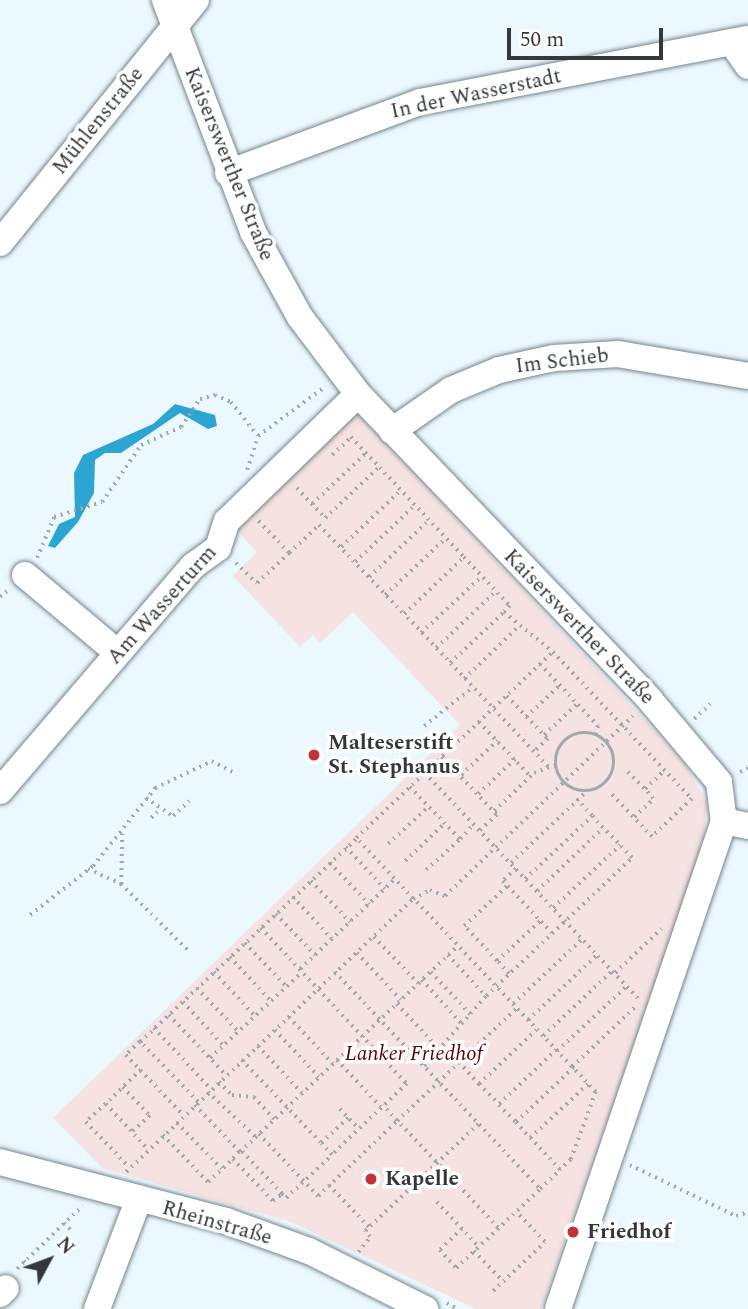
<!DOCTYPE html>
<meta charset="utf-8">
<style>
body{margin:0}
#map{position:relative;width:748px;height:1309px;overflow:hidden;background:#ebf8fe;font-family:Spectral,serif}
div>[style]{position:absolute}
.green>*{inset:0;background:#f6e2e0}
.water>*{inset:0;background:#2ca5d2}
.path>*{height:3.5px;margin-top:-1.75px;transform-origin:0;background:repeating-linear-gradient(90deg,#a0aaae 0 2px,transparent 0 7px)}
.path>.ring{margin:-1.75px;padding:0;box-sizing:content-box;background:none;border:3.5px solid #a0aaae;border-radius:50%}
.roads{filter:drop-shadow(0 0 2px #76858c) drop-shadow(0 0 2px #76858c)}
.minor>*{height:26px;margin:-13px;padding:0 13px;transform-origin:13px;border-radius:13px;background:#fff}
.dots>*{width:19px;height:19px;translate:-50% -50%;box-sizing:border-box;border:4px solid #fff;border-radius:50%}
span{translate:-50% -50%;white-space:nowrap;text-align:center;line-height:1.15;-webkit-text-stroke:7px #fff;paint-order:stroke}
.street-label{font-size:21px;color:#32383b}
.poi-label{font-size:21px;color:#32383b;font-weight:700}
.left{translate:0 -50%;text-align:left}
.park-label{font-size:21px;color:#5c0207;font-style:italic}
.north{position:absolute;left:14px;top:1225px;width:70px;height:70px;-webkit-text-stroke:5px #fff;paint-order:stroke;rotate:49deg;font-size:19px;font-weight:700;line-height:28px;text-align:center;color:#32383b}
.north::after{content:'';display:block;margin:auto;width:24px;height:32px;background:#32383b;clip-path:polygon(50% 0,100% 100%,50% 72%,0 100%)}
.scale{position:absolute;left:507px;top:28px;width:156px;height:32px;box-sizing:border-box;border:4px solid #32383b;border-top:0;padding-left:9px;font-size:21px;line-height:24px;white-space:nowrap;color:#32383b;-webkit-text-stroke:5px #fff;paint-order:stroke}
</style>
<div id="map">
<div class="green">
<i style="clip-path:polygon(354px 410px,684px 762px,708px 805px,700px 859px,541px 1309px,476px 1309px,291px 1222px,102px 1168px,53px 1118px,460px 725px,353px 612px,320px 643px,313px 635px,300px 647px,233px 576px,257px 552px,233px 526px)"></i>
</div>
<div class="water">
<i style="clip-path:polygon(175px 404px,215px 415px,217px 426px,208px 429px,180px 413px,121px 453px,105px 453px,95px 460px,94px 493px,78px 522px,55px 548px,48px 546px,59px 524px,75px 517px,74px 473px,83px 455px,153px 424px)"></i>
</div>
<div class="path">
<i style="left:332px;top:455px;width:26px;rotate:-43deg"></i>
<i style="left:351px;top:437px;width:165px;rotate:46.7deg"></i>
<i style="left:247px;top:470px;width:36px;rotate:-72deg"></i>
<i style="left:297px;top:488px;width:41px;rotate:47deg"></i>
<i style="left:325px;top:518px;width:74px;rotate:-43.4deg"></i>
<i style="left:312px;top:504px;width:74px;rotate:-43.4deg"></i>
<i style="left:341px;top:547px;width:83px;rotate:-43.5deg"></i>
<i style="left:289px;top:553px;width:41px;rotate:-43deg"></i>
<i style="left:319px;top:525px;width:123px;rotate:46.3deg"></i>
<i style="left:37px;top:558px;width:44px;rotate:-67.5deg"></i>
<i style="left:54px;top:517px;width:50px;rotate:-17.4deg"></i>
<i style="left:102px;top:502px;width:69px;rotate:-55.6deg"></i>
<i style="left:141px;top:445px;width:44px;rotate:-24.2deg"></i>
<i style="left:181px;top:427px;width:34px;rotate:-56deg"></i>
<i style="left:200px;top:399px;width:16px;rotate:-15deg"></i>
<i style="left:215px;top:395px;width:17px;rotate:24deg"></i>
<i style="left:231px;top:402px;width:43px;rotate:51.5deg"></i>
<i style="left:258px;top:436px;width:84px;rotate:-36.3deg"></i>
<i style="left:355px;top:562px;width:83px;rotate:-43.5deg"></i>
<i style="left:236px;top:563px;width:29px;rotate:44deg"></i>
<i style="left:257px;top:583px;width:44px;rotate:-43.2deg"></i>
<i style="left:289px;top:553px;width:45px;rotate:-134.1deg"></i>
<i style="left:369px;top:577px;width:83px;rotate:-43.5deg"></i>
<i style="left:385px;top:595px;width:83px;rotate:-43.1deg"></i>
<i style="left:0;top:597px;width:12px;rotate:-42deg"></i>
<i style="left:421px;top:633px;width:83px;rotate:-43.1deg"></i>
<i style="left:436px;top:648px;width:83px;rotate:-43.5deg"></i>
<i style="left:450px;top:663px;width:74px;rotate:-43.4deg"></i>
<i style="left:540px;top:664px;width:85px;rotate:46.9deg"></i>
<i style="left:598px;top:726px;width:10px;rotate:101deg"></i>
<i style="left:464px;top:679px;width:75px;rotate:-43.9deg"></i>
<i style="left:507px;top:696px;width:59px;rotate:46.4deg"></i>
<i style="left:548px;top:739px;width:19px;rotate:137deg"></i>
<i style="left:526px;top:717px;width:47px;rotate:-43.3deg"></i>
<i style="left:694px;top:719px;width:22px;rotate:-43deg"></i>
<i style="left:479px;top:722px;width:74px;rotate:46.6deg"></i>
<i style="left:424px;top:726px;width:63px;rotate:-38.5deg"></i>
<i class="ring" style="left:556px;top:733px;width:54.5px;height:54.5px"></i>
<i style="left:544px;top:735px;width:45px;rotate:-43.2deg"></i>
<i style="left:442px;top:757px;width:80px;rotate:46.5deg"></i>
<i style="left:497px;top:815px;width:23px;rotate:137deg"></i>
<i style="left:548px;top:767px;width:210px;rotate:-133.3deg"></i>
<i style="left:404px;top:614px;width:83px;rotate:-43.5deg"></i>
<i style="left:464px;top:557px;width:67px;rotate:46.8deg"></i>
<i style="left:510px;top:606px;width:8px;rotate:135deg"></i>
<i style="left:504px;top:612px;width:63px;rotate:39.2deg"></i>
<i style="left:628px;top:772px;width:24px;rotate:45deg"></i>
<i style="left:740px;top:772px;width:9px;rotate:-27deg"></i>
<i style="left:425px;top:773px;width:313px;rotate:46.6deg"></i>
<i style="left:461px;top:775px;width:50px;rotate:-43.4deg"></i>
<i style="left:410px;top:787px;width:72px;rotate:46.1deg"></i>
<i style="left:460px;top:839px;width:21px;rotate:-47deg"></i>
<i style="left:478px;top:794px;width:51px;rotate:-43.4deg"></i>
<i style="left:146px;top:798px;width:32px;rotate:34deg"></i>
<i style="left:173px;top:816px;width:22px;rotate:-43deg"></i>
<i style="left:494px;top:811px;width:55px;rotate:-43.5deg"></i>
<i style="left:534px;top:773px;width:23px;rotate:-20deg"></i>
<i style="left:634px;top:817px;width:26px;rotate:-43deg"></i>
<i style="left:653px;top:799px;width:13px;rotate:-129deg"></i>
<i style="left:645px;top:789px;width:28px;rotate:-44deg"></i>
<i style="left:151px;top:818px;width:11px;rotate:-45deg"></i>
<i style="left:388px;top:844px;width:56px;rotate:-42.8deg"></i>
<i style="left:346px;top:847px;width:57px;rotate:47.1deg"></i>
<i style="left:405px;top:861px;width:55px;rotate:-43.5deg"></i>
<i style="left:330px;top:863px;width:57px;rotate:46.4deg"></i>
<i style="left:511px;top:863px;width:105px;rotate:-43.5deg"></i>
<i style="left:88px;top:869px;width:36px;rotate:24deg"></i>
<i style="left:121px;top:884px;width:95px;rotate:44.6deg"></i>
<i style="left:516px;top:869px;width:18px;rotate:137deg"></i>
<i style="left:503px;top:881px;width:71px;rotate:46.7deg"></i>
<i style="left:426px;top:870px;width:46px;rotate:-42.4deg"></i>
<i style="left:525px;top:879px;width:92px;rotate:-43.2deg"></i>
<i style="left:592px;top:816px;width:22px;rotate:-133deg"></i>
<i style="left:311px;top:881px;width:57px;rotate:46.4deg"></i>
<i style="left:121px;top:884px;width:50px;rotate:-88.9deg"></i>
<i style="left:537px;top:891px;width:91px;rotate:-43.7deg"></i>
<i style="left:603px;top:828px;width:16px;rotate:-133deg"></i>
<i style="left:293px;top:897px;width:57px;rotate:47.1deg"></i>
<i style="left:413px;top:899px;width:83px;rotate:-133.1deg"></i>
<i style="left:356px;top:838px;width:271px;rotate:-43.4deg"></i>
<i style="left:553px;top:652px;width:202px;rotate:46.6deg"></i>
<i style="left:692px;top:799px;width:55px;rotate:136.5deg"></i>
<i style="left:652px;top:837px;width:59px;rotate:-133.6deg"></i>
<i style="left:417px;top:902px;width:261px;rotate:46.7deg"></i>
<i style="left:596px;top:1092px;width:72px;rotate:110.2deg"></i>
<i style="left:571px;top:1160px;width:15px;rotate:138deg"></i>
<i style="left:560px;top:1170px;width:44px;rotate:-133.2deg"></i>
<i style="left:553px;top:908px;width:92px;rotate:-43.2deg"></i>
<i style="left:276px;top:914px;width:57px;rotate:46.4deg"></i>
<i style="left:30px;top:915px;width:80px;rotate:-37.9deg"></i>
<i style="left:93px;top:866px;width:100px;rotate:-51.5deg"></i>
<i style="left:155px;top:788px;width:63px;rotate:-25.3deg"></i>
<i style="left:212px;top:761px;width:26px;rotate:28deg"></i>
<i style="left:261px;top:928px;width:214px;rotate:46.9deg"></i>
<i style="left:407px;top:1084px;width:103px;rotate:136.6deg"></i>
<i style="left:332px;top:1155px;width:16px;rotate:-133deg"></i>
<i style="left:321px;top:1143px;width:37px;rotate:-43deg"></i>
<i style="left:374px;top:937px;width:64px;rotate:46.3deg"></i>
<i style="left:245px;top:943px;width:59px;rotate:46.4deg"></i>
<i style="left:357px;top:953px;width:64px;rotate:46.9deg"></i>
<i style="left:448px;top:955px;width:56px;rotate:47.2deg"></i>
<i style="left:486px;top:996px;width:201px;rotate:-43.4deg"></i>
<i style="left:632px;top:858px;width:42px;rotate:-134deg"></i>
<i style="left:230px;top:957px;width:60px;rotate:47deg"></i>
<i style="left:497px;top:961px;width:48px;rotate:-133.3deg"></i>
<i style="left:464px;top:926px;width:59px;rotate:-42.9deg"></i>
<i style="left:300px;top:969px;width:131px;rotate:-43.5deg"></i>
<i style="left:214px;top:972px;width:60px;rotate:47deg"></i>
<i style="left:335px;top:972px;width:299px;rotate:46.6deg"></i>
<i style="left:540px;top:1189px;width:28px;rotate:-44deg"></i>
<i style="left:431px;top:972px;width:62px;rotate:47deg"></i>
<i style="left:615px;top:973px;width:64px;rotate:-43.7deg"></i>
<i style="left:509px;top:974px;width:18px;rotate:-133deg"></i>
<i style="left:497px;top:961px;width:59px;rotate:-42.9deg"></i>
<i style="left:422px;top:980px;width:61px;rotate:47.7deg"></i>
<i style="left:197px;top:988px;width:59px;rotate:46.4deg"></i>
<i style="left:183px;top:1002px;width:59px;rotate:47.1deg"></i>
<i style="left:397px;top:1004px;width:64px;rotate:46.9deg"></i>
<i style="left:513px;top:1004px;width:95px;rotate:-43.3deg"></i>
<i style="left:169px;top:1015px;width:83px;rotate:46.5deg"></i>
<i style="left:289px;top:1017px;width:64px;rotate:46.9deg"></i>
<i style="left:528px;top:1020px;width:95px;rotate:-43.3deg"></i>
<i style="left:154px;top:1028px;width:83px;rotate:46.9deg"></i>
<i style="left:275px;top:1030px;width:64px;rotate:46.9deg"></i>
<i style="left:543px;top:1036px;width:95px;rotate:-43.3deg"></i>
<i style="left:140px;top:1042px;width:19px;rotate:137deg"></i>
<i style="left:126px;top:1055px;width:84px;rotate:46.4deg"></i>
<i style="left:258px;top:1046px;width:64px;rotate:46.9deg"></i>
<i style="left:557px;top:1051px;width:96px;rotate:-42.9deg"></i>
<i style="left:210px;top:1058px;width:126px;rotate:-43.1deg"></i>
<i style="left:242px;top:1060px;width:115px;rotate:46.4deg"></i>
<i style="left:337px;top:1060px;width:64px;rotate:46.9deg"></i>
<i style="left:459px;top:1062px;width:30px;rotate:48deg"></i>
<i style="left:479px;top:1084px;width:80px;rotate:-43.5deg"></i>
<i style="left:424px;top:1066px;width:94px;rotate:-48.5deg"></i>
<i style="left:572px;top:1067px;width:88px;rotate:-43.6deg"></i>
<i style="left:141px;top:1070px;width:49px;rotate:135.8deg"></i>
<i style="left:106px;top:1104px;width:62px;rotate:47deg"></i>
<i style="left:219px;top:1082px;width:18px;rotate:45deg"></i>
<i style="left:232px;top:1095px;width:22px;rotate:5deg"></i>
<i style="left:254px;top:1097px;width:30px;rotate:48deg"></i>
<i style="left:479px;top:1084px;width:28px;rotate:45deg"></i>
<i style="left:499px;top:1104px;width:79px;rotate:-43.5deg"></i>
<i style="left:123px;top:1087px;width:40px;rotate:47deg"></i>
<i style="left:150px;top:1116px;width:24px;rotate:138deg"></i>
<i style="left:208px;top:1092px;width:66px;rotate:43.2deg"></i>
<i style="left:198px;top:1102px;width:83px;rotate:-134deg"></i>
<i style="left:140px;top:1042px;width:296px;rotate:-43.2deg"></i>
<i style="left:106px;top:1104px;width:27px;rotate:138deg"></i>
<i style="left:86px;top:1122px;width:62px;rotate:46.3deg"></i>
<i style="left:195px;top:1105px;width:65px;rotate:46.2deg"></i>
<i style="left:240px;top:1152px;width:300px;rotate:-43.4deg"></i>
<i style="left:499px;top:1105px;width:24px;rotate:45deg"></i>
<i style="left:516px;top:1122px;width:79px;rotate:-43.5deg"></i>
<i style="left:340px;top:1109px;width:28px;rotate:46deg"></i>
<i style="left:516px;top:1122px;width:21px;rotate:49deg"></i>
<i style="left:530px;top:1138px;width:79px;rotate:-43deg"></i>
<i style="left:177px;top:1123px;width:64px;rotate:45.6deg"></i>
<i style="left:259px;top:1134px;width:86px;rotate:46.4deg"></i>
<i style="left:318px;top:1196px;width:109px;rotate:-43.5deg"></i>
<i style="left:397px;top:1121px;width:21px;rotate:-133deg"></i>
<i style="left:163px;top:1135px;width:65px;rotate:46.2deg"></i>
<i style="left:208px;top:1182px;width:34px;rotate:-43deg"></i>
<i style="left:239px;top:1152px;width:9px;rotate:131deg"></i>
<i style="left:233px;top:1159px;width:58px;rotate:46.4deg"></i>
<i style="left:273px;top:1201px;width:11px;rotate:-38deg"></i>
<i style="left:282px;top:1194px;width:59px;rotate:-133.6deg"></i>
<i style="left:630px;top:1165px;width:118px;rotate:25.7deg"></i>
<i style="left:736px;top:1216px;width:13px;rotate:-18deg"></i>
<i style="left:126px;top:1172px;width:396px;rotate:-43.6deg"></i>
<i style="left:413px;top:899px;width:19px;rotate:-28deg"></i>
<i style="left:430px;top:890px;width:16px;rotate:22deg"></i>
<i style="left:445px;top:896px;width:260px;rotate:-43.8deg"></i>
<i style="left:329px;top:1185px;width:58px;rotate:46.4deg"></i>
<i style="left:282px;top:1194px;width:6px;rotate:45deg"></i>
<i style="left:286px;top:1198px;width:63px;rotate:-43.1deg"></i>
<i style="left:437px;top:1202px;width:62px;rotate:47deg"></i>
<i style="left:64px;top:1223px;width:11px;rotate:45deg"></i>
<i style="left:498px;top:1228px;width:147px;rotate:-133.3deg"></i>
<i style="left:397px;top:1121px;width:165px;rotate:-43.3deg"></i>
<i style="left:462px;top:1229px;width:30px;rotate:136deg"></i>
<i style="left:440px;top:1250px;width:24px;rotate:48deg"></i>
<i style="left:456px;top:1268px;width:115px;rotate:-43.2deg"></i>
<i style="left:474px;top:1251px;width:42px;rotate:46deg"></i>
<i style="left:358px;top:1252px;width:19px;rotate:-51deg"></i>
<i style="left:370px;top:1237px;width:8px;rotate:-130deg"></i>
<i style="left:365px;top:1231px;width:156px;rotate:-43.4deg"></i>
<i style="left:24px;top:1261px;width:12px;rotate:48deg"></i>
<i style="left:17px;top:1269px;width:91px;rotate:-44.1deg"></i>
<i style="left:493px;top:1291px;width:71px;rotate:-43.3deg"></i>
<i style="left:545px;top:1242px;width:42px;rotate:-134deg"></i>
<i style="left:447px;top:1303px;width:13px;rotate:29deg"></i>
</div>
<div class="roads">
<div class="minor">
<i style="left:165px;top:0;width:248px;rotate:69.2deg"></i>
<i style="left:253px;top:232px;width:97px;rotate:61.1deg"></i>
<i style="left:300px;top:317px;width:96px;rotate:53deg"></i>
<i style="left:358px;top:394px;width:423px;rotate:46.3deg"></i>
<i style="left:650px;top:700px;width:107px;rotate:49.9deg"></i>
<i style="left:719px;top:782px;width:39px;rotate:83deg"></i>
<i style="left:724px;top:821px;width:515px;rotate:108.79deg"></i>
<i style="left:732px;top:43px;width:28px;rotate:55deg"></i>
<i style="left:228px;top:173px;width:205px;rotate:-20.3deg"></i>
<i style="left:420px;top:102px;width:334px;rotate:-10.9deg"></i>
<i style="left:0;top:243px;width:312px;rotate:-51.1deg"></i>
<i style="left:392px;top:431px;width:72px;rotate:-34.8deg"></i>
<i style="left:451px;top:390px;width:52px;rotate:-22.6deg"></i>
<i style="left:499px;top:370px;width:56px;rotate:-12.3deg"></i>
<i style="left:554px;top:358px;width:64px;rotate:-3.6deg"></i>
<i style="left:618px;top:354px;width:132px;rotate:9.6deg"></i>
<i style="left:25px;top:575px;width:121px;rotate:40deg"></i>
<i style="left:0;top:791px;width:296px;rotate:-49.4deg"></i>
<i style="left:193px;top:566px;width:31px;rotate:-36deg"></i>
<i style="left:218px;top:548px;width:28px;rotate:-72deg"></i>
<i style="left:227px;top:521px;width:182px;rotate:-44.1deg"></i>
<i style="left:724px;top:821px;width:25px;rotate:12deg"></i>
<i style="left:0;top:1162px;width:234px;rotate:14.6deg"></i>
<i style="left:226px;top:1221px;width:88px;rotate:19.9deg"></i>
<i style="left:309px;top:1251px;width:130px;rotate:26.6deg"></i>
<i style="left:0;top:1294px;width:8px;rotate:-45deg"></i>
<i style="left:97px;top:1309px;width:116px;rotate:-69.2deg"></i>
</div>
</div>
<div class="dots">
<i style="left:314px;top:755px;background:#c13230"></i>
<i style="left:371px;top:1179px;background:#c13230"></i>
<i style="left:573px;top:1232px;background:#c13230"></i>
</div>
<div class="street-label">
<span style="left:476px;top:94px;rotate:-12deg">In der Wasserstadt</span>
<span style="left:98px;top:121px;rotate:-51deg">Mühlenstraße</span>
<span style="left:229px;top:164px;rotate:68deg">Kaiserswerther Straße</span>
<span style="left:562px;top:361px;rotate:-7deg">Im Schieb</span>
<span style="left:162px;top:605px;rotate:-48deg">Am Wasserturm</span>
<span style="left:579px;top:627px;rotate:46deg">Kaiserswerther Straße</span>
<span style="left:217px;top:1223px;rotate:16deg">Rheinstraße</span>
</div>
<div class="poi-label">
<span class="left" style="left:328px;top:755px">Malteserstift<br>St. Stephanus</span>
<span class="left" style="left:385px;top:1179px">Kapelle</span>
<span class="left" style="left:587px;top:1232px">Friedhof</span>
</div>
<div class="park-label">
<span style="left:414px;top:1054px">Lanker Friedhof</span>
</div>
<div class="north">N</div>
<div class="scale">50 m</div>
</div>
